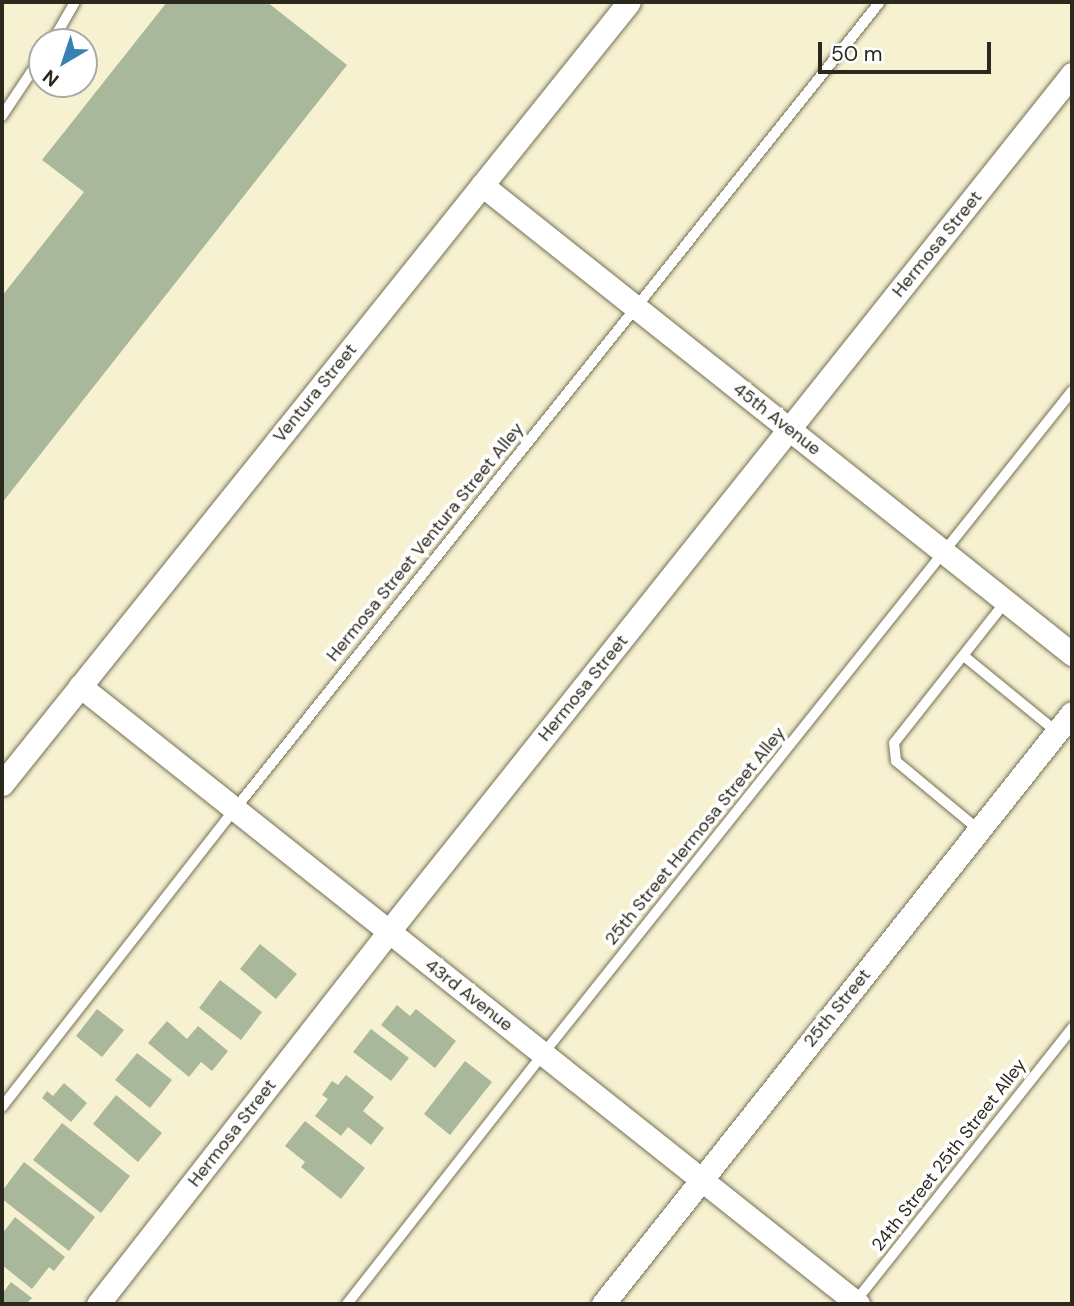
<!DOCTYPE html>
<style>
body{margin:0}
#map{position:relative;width:1074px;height:1306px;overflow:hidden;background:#f6f1d1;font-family:"DM Sans",sans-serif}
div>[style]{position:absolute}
.building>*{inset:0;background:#a9b79a}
.roads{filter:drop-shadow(0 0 2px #757054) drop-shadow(0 0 2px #757054)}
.service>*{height:10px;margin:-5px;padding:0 5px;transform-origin:5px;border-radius:5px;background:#fff}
.minor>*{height:23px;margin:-11.5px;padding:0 11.5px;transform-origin:11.5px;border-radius:11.5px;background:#fff}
span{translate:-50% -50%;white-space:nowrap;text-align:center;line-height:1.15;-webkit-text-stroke:7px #fff;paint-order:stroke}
.street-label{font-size:18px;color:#2b291d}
.frame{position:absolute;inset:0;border:4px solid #2b291d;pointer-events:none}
.north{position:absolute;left:28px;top:28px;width:70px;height:70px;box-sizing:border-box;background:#fff;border:2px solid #aaa9a5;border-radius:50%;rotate:219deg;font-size:19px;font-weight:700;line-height:28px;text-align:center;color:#2b291d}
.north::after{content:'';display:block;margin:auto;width:24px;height:32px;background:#3781b5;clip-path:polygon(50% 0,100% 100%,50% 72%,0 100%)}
.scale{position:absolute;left:818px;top:42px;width:173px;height:32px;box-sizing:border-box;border:4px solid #2b291d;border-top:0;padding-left:9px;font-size:21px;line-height:24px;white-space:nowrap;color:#2b291d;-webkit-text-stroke:5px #fff;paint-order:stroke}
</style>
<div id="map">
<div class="building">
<i style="clip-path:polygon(167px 2px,267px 2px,347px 65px,2px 503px,2px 296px,84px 192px,42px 160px)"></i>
<i style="clip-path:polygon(260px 944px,297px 974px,276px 999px,240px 969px)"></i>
<i style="clip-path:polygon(220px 980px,262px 1012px,241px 1040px,199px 1008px)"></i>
<i style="clip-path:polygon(397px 1005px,410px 1016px,416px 1009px,456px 1041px,435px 1068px,381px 1025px)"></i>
<i style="clip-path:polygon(97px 1009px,124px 1030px,102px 1057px,76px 1036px)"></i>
<i style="clip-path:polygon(167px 1021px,187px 1039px,198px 1026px,228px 1051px,212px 1071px,201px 1062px,189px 1077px,148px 1043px)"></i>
<i style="clip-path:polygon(371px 1029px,409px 1058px,391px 1081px,353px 1052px)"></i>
<i style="clip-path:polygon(137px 1053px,172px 1080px,150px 1108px,115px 1080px)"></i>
<i style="clip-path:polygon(465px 1061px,492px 1082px,450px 1135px,424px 1114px)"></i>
<i style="clip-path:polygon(346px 1075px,374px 1097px,363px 1111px,384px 1128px,371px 1145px,348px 1127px,341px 1136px,315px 1116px,328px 1099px,322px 1095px,332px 1081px,338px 1085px)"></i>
<i style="clip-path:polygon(64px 1083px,87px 1103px,71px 1122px,42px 1098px,47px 1091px,53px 1096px)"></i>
<i style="clip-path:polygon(116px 1095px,162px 1133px,138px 1162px,93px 1124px)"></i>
<i style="clip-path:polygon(305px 1121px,365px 1168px,341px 1199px,301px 1167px,305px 1162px,285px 1146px)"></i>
<i style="clip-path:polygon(62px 1123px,130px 1176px,101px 1213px,33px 1160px)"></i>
<i style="clip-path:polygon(24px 1162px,95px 1217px,69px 1251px,2px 1199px,2px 1191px)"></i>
<i style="clip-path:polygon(15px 1217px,65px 1257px,54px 1271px,49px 1267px,32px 1289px,2px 1265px,2px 1234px)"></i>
<i style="clip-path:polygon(11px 1282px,32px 1298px,26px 1304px,2px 1304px,2px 1294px)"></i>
</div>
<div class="roads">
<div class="service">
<i style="left:52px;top:42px;width:46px;rotate:-60.1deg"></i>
<i style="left:2px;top:116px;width:72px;rotate:-56.3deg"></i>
<i style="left:964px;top:656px;width:120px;rotate:39.3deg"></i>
<i style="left:979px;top:830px;width:108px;rotate:-140.3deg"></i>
<i style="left:896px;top:761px;width:18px;rotate:-96deg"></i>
<i style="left:894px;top:743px;width:181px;rotate:-51.7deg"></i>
<i style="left:2px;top:1107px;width:378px;rotate:-52deg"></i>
<i style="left:235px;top:809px;width:1033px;rotate:-51.37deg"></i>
<i style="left:855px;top:1302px;width:350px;rotate:-51.6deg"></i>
<i style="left:347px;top:1304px;width:318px;rotate:-51.9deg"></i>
<i style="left:543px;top:1054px;width:848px;rotate:-51.41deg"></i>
</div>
<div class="minor">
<i style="left:482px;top:185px;width:754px;rotate:38.48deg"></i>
<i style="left:80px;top:686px;width:994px;rotate:38.46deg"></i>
<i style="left:2px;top:784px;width:1002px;rotate:-51.28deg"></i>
<i style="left:98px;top:1304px;width:473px;rotate:-52deg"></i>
<i style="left:389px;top:931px;width:1096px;rotate:-51.45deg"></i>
<i style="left:603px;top:1304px;width:754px;rotate:-51.57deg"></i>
</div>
</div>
<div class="street-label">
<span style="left:937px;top:244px;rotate:-51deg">Hermosa Street</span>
<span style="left:315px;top:393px;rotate:-51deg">Ventura Street</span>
<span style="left:777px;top:419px;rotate:38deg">45th Avenue</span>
<span style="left:425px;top:542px;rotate:-51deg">Hermosa Street Ventura Street Alley</span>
<span style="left:583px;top:688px;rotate:-51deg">Hermosa Street</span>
<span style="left:695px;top:836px;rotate:-51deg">25th Street Hermosa Street Alley</span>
<span style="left:469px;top:995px;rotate:38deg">43rd Avenue</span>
<span style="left:837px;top:1008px;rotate:-51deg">25th Street</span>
<span style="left:232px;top:1133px;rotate:-52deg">Hermosa Street</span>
<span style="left:949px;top:1155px;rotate:-52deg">24th Street 25th Street Alley</span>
</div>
<div class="frame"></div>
<div class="north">N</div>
<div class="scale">50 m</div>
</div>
